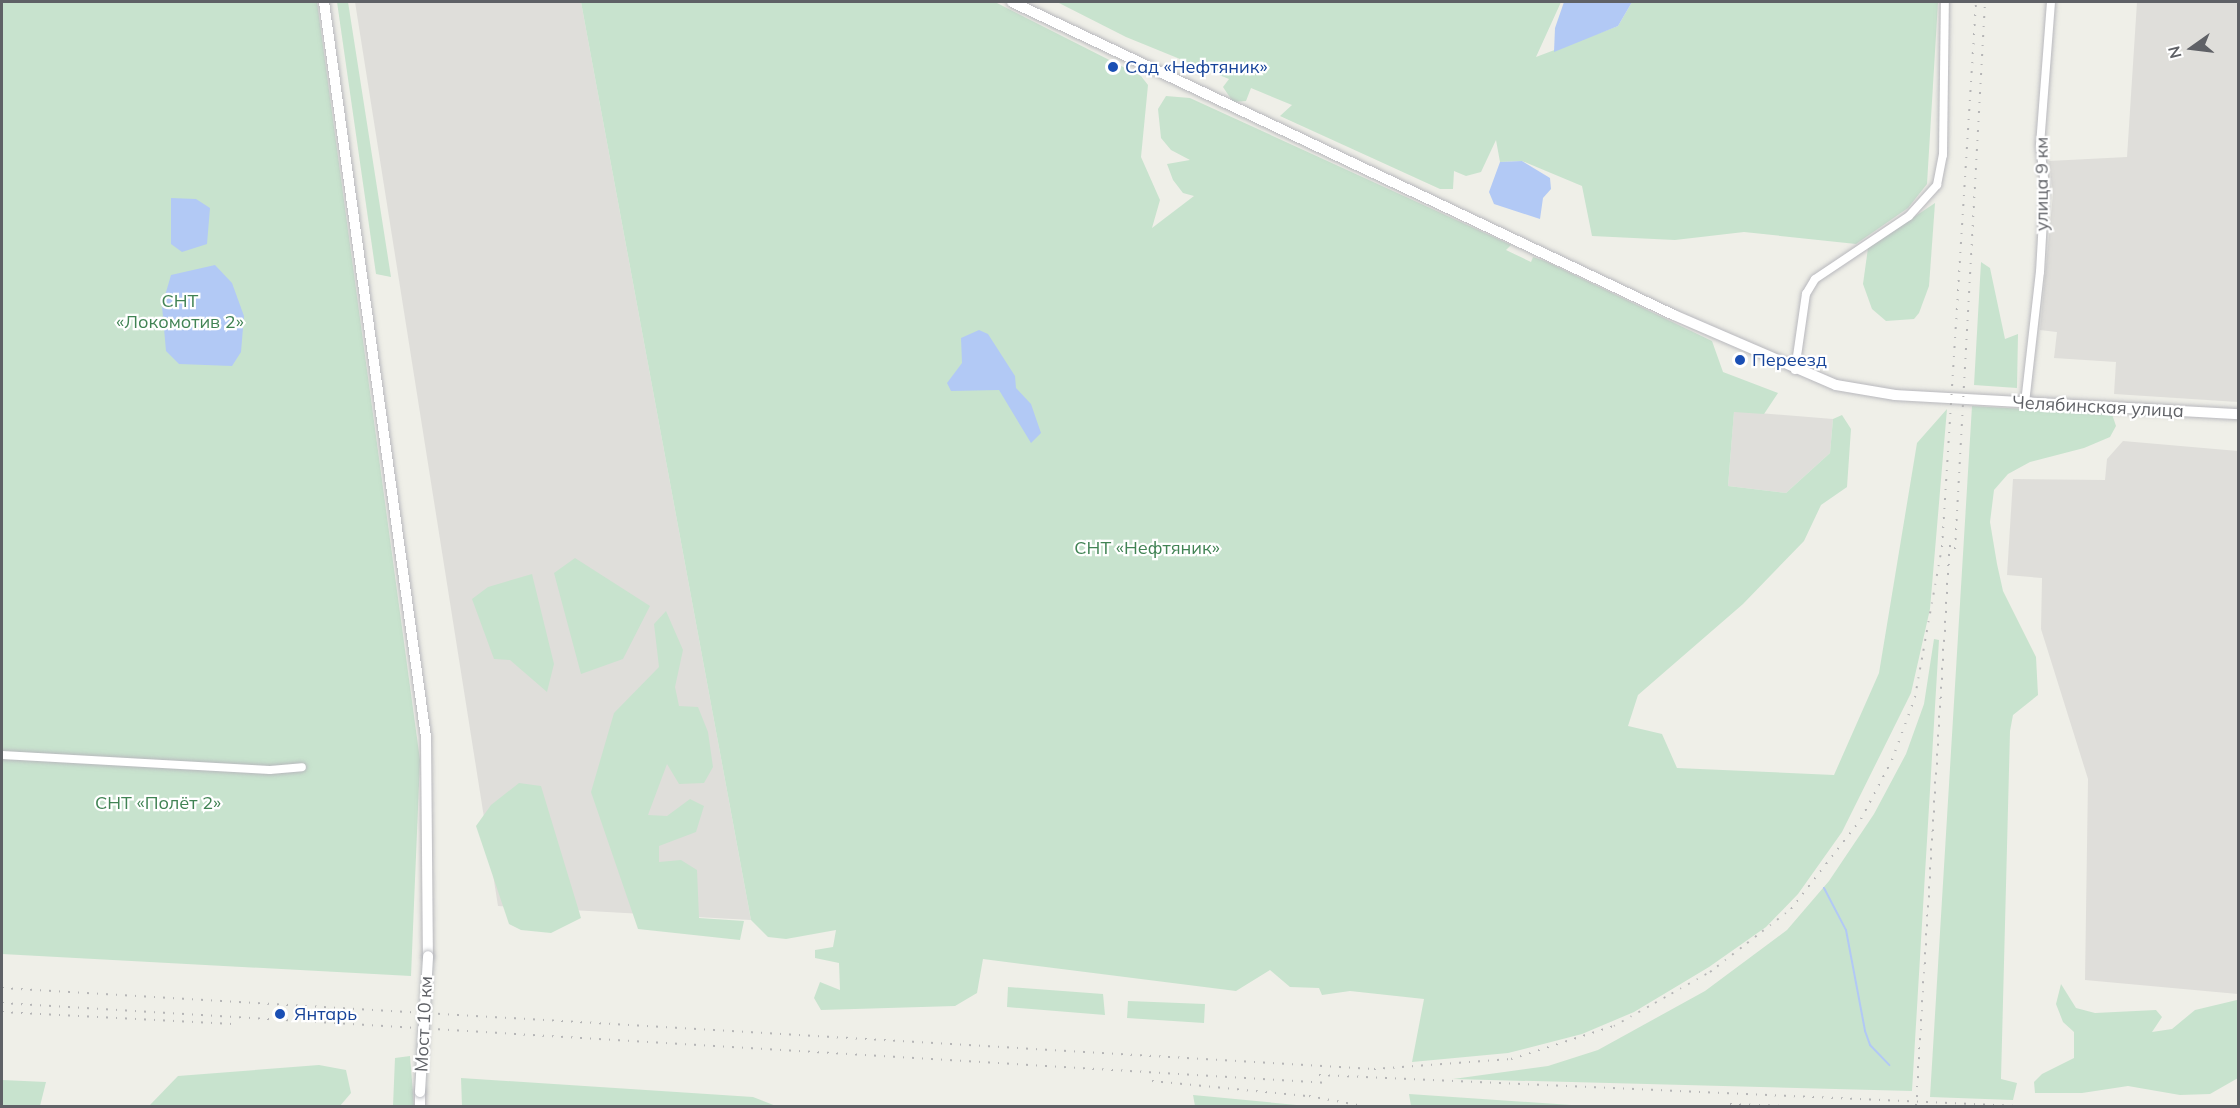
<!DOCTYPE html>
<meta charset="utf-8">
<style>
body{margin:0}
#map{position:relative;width:2240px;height:1108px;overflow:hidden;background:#efefe8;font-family:Mulish,sans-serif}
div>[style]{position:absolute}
.industrial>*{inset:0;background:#dfdeda}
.green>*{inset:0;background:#c8e3ce}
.water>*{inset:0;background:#b2c9f5}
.stream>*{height:2px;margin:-1px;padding:0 1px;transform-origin:1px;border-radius:1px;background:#b2c9f5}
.roads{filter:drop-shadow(0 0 2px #b8b8bd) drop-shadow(0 0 2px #b8b8bd)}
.street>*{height:8px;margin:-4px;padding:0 4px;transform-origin:4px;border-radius:4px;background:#fff}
.secondary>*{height:10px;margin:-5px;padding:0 5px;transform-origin:5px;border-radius:5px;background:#fff}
.rail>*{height:2px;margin-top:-1px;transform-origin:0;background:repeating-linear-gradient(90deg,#b5b5b6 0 1.5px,transparent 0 9.5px)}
.bridges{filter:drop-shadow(0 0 2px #b6b8bd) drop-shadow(0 0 2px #b6b8bd)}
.secondary-bridge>*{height:10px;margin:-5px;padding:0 5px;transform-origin:5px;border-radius:5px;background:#fff}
.dots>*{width:16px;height:16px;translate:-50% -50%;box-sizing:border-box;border:3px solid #fff;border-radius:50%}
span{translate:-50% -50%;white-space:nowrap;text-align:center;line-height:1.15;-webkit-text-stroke:4.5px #fff;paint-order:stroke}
.transit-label{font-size:18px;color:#164399}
.left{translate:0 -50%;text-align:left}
.street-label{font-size:18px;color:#5f6166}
.park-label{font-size:18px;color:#418354}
.frame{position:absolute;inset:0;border:3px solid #5f6166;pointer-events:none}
.north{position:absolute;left:2162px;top:18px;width:60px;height:60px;-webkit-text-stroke:4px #fff;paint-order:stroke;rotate:256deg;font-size:16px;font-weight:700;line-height:24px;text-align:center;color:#5f6166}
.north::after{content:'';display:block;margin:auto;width:21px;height:27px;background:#5f6166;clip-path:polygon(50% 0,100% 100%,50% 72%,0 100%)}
</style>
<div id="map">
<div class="industrial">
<i style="clip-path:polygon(355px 2px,581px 2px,751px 920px,498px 906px)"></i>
<i style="clip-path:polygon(2137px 2px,2238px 2px,2238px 402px,2114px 394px,2116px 362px,2054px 358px,2057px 332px,2040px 330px,2053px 194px,2049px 161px,2127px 157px)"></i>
<i style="clip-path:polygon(1734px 411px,1833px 419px,1830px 453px,1786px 493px,1728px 486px)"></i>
<i style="clip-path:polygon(2123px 441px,2238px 451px,2238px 994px,2085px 980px,2088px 779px,2041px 629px,2042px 578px,2007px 575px,2013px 479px,2105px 480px,2107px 459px)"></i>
</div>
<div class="green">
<i style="clip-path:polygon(2px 2px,317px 2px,420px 760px,411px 976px,2px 954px)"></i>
<i style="clip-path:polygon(337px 2px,348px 2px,391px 277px,376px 274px)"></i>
<i style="clip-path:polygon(581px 2px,995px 2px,1141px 76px,1148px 85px,1141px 157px,1160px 200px,1152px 228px,1194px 196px,1183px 193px,1173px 180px,1167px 164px,1190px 160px,1171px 150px,1161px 138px,1158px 109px,1166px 96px,1190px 98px,1511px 245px,1506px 250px,1531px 262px,1533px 257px,1545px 261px,1712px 341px,1723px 372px,1778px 393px,1764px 414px,1734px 412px,1728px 486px,1786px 493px,1830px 453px,1833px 419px,1842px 415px,1851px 429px,1847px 487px,1821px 505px,1804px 541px,1743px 604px,1638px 695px,1628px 726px,1662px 734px,1677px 768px,1834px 775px,1879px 673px,1917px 443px,1947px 409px,1930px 609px,1911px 693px,1842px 832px,1798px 894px,1766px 927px,1709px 967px,1634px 1012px,1582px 1034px,1508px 1053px,1412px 1062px,1424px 999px,1350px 991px,1322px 995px,1319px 988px,1290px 987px,1270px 970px,1236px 991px,983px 959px,977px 993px,955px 1006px,821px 1010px,814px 998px,820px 982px,840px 990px,839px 963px,815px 958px,815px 950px,833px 947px,836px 930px,786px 939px,768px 937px,751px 920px)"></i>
<i style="clip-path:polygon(1057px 2px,1561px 2px,1536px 57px,1618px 26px,1632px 2px,1938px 2px,1927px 184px,1908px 208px,1856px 244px,1744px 232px,1675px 240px,1592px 236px,1582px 186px,1522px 161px,1500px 162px,1496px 140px,1481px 172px,1466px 176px,1454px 171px,1453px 189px,1440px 189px,1280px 116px,1292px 105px,1251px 88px,1246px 101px,1233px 102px,1223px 87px,1229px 79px,1126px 37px)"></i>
<i style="clip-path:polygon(1935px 203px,1929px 286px,1919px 313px,1914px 319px,1886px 321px,1872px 309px,1863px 284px,1868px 248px)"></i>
<i style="clip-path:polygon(1981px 262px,1990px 268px,2005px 339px,2018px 334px,2017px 388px,1974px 385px)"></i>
<i style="clip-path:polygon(1972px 406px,2112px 414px,2116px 426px,2110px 437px,2084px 448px,2030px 462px,2008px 474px,1994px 490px,1990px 522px,1997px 564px,2003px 591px,2036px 657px,2038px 695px,2013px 715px,2010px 731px,2001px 1079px,2017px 1083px,2013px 1100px,1930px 1097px)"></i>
<i style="clip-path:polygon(575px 558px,650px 606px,623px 659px,581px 674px,554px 573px)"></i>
<i style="clip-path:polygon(532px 574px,554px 664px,547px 692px,510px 660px,494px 659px,472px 599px,488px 587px)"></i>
<i style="clip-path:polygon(666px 611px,683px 650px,675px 687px,679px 706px,698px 707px,708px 732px,713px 767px,704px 783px,679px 784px,667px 764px,648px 815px,667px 816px,690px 799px,704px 806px,696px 832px,659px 846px,659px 862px,681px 860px,697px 870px,699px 918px,744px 921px,740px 940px,638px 929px,591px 792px,614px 713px,659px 667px,654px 624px)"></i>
<i style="clip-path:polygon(1934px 639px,1939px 640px,1912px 1091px,1453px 1079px,1548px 1066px,1598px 1050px,1705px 991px,1787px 930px,1829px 881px,1874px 814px,1906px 754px,1924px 704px)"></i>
<i style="clip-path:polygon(519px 783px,541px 786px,581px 918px,551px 933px,521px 930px,509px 924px,476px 826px,491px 805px)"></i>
<i style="clip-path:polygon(2061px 984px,2076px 1008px,2095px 1013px,2156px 1010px,2162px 1017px,2152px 1032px,2172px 1029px,2195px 1010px,2237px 1000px,2238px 986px,2238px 1078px,2210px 1094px,2180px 1095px,2128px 1086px,2082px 1093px,2035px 1093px,2034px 1082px,2042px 1074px,2074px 1058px,2074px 1032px,2063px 1022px,2056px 1004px)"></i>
<i style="clip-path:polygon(1008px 987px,1103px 994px,1105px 1015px,1007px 1007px)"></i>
<i style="clip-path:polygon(1128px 1001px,1205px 1004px,1204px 1023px,1127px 1018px)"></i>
<i style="clip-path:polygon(410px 1056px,414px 1106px,393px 1106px,395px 1058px)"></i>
<i style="clip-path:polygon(319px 1065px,346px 1070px,351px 1093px,340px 1106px,149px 1106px,178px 1076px)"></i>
<i style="clip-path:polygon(461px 1078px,753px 1097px,776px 1106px,462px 1106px)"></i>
<i style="clip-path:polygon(2px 1080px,46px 1082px,40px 1106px,2px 1106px)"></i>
<i style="clip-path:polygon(1409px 1094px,1586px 1106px,1411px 1106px)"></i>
<i style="clip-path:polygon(1193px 1095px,1307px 1106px,1195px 1106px)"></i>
</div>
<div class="water">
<i style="clip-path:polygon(1564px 2px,1632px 2px,1618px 26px,1554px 52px,1555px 28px)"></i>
<i style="clip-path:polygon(1522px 161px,1550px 178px,1551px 189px,1543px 198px,1540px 219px,1494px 204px,1489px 192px,1500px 162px)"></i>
<i style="clip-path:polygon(171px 198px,196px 199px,210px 208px,207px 244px,182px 252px,171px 244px)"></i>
<i style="clip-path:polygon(215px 265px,232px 283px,244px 316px,241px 352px,232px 366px,179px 364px,166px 351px,162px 306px,171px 275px)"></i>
<i style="clip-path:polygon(979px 330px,988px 334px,1015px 376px,1016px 388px,1031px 404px,1041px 433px,1031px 443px,999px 390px,951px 391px,947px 383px,962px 363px,961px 338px)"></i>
</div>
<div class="stream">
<i style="left:1824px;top:888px;width:47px;rotate:62.4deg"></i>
<i style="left:1846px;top:930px;width:103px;rotate:79.3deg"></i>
<i style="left:1865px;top:1031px;width:15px;rotate:70deg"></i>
<i style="left:1870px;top:1045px;width:28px;rotate:46deg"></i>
</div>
<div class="roads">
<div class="street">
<i style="left:1795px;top:370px;width:77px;rotate:-81.8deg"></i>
<i style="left:1806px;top:294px;width:17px;rotate:-59deg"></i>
<i style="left:1815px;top:279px;width:113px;rotate:-33.8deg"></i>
<i style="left:1909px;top:216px;width:42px;rotate:-47.9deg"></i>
<i style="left:1937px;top:185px;width:31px;rotate:-79deg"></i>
<i style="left:1943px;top:155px;width:153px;rotate:-89.3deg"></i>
<i style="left:2025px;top:403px;width:132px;rotate:-83.5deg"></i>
<i style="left:2040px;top:272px;width:86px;rotate:-86.7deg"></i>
<i style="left:2045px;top:186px;width:41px;rotate:-97deg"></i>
<i style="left:2040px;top:145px;width:143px;rotate:-85.6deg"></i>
<i style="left:2px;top:755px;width:268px;rotate:3.2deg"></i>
<i style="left:270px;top:770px;width:32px;rotate:-5deg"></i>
</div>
<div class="secondary">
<i style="left:324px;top:2px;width:742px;rotate:82.1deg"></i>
<i style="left:426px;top:737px;width:219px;rotate:89.5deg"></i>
<i style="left:1012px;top:2px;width:732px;rotate:25.31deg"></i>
<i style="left:1674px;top:315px;width:176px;rotate:23.4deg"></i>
<i style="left:1836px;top:385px;width:60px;rotate:9.6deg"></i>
<i style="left:1895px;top:395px;width:344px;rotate:3.2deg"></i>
<i style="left:420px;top:1106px;width:14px;rotate:-90deg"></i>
</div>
</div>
<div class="rail">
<i style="left:1955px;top:549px;width:548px;rotate:-86.86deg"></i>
<i style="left:2px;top:988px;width:1374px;rotate:3.38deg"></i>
<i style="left:1374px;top:1069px;width:137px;rotate:-4.2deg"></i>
<i style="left:1511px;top:1059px;width:108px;rotate:-17.8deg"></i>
<i style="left:1614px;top:1026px;width:110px;rotate:-29.4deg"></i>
<i style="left:1710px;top:972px;width:103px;rotate:-37.9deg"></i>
<i style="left:1791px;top:909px;width:114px;rotate:-52.1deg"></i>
<i style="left:1861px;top:819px;width:67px;rotate:-62.3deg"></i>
<i style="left:1892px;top:760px;width:67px;rotate:-69.9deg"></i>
<i style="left:1915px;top:697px;width:152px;rotate:-79.8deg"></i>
<i style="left:1942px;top:547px;width:546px;rotate:-86.43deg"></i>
<i style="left:2px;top:1003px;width:1329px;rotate:3.45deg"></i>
<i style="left:2px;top:1012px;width:231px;rotate:3deg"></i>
<i style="left:1319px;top:1075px;width:699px;rotate:2.54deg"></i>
<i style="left:1152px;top:1081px;width:158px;rotate:5.5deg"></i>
<i style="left:1309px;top:1096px;width:55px;rotate:10.5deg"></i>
<i style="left:1730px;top:1104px;width:54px;rotate:2.1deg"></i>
<i style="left:1916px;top:1106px;width:566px;rotate:-86.56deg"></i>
</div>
<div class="bridges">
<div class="secondary-bridge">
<i style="left:420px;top:1092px;width:136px;rotate:-86.6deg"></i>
</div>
</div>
<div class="dots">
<i style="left:1113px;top:67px;background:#1a4fb4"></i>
<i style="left:1740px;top:360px;background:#1a4fb4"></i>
<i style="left:280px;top:1014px;background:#1a4fb4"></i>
</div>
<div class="transit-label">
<span class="left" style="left:1125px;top:67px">Сад «Нефтяник»</span>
<span class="left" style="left:1752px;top:360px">Переезд</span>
<span class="left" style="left:294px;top:1014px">Янтарь</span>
</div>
<div class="street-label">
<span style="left:2042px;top:184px;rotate:-90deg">улица 9 км</span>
<span style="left:2098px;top:407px;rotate:3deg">Челябинская улица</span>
<span style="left:424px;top:1024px;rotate:-87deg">Мост 10 км</span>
</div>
<div class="park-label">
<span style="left:180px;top:312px">СНТ<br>«Локомотив 2»</span>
<span style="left:1147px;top:548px">СНТ «Нефтяник»</span>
<span style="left:158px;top:803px">СНТ «Полёт 2»</span>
</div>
<div class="frame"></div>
<div class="north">N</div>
</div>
